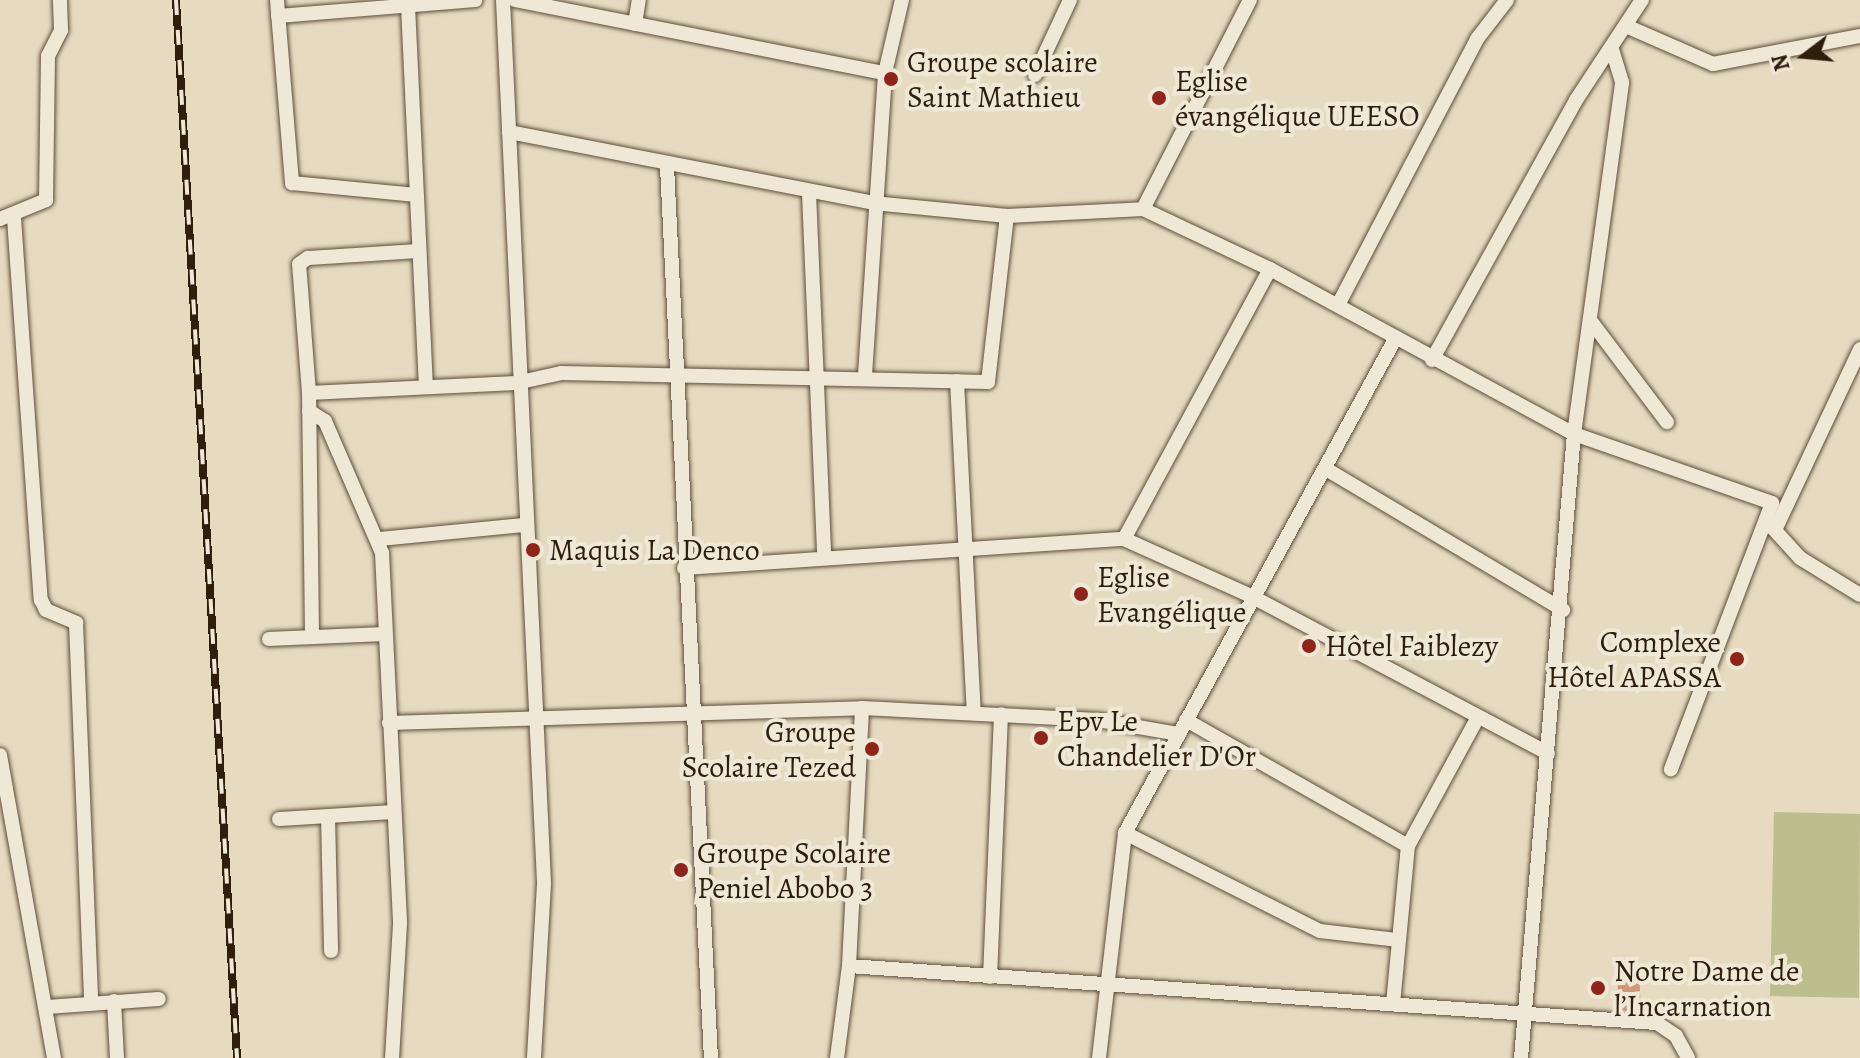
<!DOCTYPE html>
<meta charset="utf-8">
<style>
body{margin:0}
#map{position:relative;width:1860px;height:1058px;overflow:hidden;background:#e6dbc1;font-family:Alegreya,serif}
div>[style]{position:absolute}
.green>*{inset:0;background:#bcbe8e}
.building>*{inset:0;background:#d29875}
.roads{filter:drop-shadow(0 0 2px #5d4d38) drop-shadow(0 0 2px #5d4d38)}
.minor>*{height:14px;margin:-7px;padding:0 7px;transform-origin:7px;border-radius:7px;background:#efe8d7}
.rail>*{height:8px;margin-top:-4px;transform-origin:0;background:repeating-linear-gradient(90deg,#efe8d7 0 15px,#2f1e0a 0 30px);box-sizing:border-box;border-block:2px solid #2f1e0a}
.dots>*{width:22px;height:22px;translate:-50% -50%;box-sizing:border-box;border:4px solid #efe8d7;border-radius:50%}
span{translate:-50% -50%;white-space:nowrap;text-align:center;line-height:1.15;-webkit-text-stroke:8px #efe8d7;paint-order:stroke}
.poi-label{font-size:30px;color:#2f1e0a}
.left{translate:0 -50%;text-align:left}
.right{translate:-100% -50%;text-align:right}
.north{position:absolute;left:1764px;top:16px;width:80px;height:80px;-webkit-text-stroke:6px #efe8d7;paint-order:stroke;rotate:254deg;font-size:22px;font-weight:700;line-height:32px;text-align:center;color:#2f1e0a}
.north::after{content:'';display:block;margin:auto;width:28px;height:36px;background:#2f1e0a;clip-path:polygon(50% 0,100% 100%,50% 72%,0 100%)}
</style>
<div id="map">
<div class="green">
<i style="clip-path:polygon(1774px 812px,1860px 814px,1859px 998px,1770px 996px)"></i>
</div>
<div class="building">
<i style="clip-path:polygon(1639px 971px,1641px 1012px,1619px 1010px,1617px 972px)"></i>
</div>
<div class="roads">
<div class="minor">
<i style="left:277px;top:0;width:184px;rotate:85.3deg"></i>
<i style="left:292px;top:183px;width:125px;rotate:5.5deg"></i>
<i style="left:503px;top:0;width:885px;rotate:87.34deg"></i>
<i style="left:544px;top:884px;width:174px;rotate:93.3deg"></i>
<i style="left:515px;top:0;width:377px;rotate:11.2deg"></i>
<i style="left:408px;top:6px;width:379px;rotate:87.3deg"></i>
<i style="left:278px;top:16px;width:198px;rotate:-4.6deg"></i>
<i style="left:635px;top:24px;width:24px;rotate:-81deg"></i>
<i style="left:1626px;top:26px;width:95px;rotate:23.6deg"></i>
<i style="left:1713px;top:64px;width:150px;rotate:-10.8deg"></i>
<i style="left:1035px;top:75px;width:83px;rotate:-65deg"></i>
<i style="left:509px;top:132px;width:371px;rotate:11deg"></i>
<i style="left:873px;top:203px;width:135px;rotate:5.5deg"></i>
<i style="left:1007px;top:216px;width:136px;rotate:-2.9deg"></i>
<i style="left:1143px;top:209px;width:140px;rotate:25.3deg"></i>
<i style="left:1270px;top:269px;width:346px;rotate:28.5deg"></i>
<i style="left:1574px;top:434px;width:210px;rotate:19.2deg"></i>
<i style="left:1772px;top:503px;width:285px;rotate:110.8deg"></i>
<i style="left:667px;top:166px;width:893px;rotate:87.18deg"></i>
<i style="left:809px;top:193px;width:365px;rotate:87.6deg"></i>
<i style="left:1143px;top:209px;width:235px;rotate:-62.9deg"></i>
<i style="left:14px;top:218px;width:383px;rotate:86deg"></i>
<i style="left:41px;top:600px;width:11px;rotate:63deg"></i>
<i style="left:46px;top:610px;width:33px;rotate:23deg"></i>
<i style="left:76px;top:623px;width:379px;rotate:87.7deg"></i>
<i style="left:0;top:219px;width:50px;rotate:-22.4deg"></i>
<i style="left:46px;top:200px;width:144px;rotate:-89.2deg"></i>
<i style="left:48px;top:56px;width:29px;rotate:-63deg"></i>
<i style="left:61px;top:30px;width:30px;rotate:-92deg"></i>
<i style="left:1270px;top:269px;width:307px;rotate:118.4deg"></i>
<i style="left:1124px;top:539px;width:139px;rotate:24.2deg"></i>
<i style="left:1251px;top:596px;width:336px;rotate:27.9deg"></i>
<i style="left:1338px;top:305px;width:300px;rotate:-62.4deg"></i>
<i style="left:1477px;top:39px;width:49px;rotate:-52.4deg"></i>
<i style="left:1590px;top:320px;width:128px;rotate:53deg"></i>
<i style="left:1432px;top:360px;width:297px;rotate:-61deg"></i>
<i style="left:1576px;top:100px;width:120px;rotate:-56.6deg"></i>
<i style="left:865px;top:375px;width:303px;rotate:-86.2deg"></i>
<i style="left:885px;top:73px;width:75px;rotate:-76.9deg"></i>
<i style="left:957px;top:381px;width:330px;rotate:87.1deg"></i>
<i style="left:309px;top:393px;width:129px;rotate:-94.4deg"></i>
<i style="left:299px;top:264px;width:11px;rotate:-34deg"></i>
<i style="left:308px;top:258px;width:111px;rotate:-3.6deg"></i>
<i style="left:309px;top:411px;width:19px;rotate:32deg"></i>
<i style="left:325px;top:421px;width:144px;rotate:66.6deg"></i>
<i style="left:382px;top:553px;width:371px;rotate:87.2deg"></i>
<i style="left:400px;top:924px;width:134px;rotate:93.4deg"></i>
<i style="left:1326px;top:469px;width:276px;rotate:30.7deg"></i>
<i style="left:1770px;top:525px;width:45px;rotate:47.7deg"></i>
<i style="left:1800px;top:558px;width:70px;rotate:31.7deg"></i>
<i style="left:1775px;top:530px;width:200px;rotate:-64.8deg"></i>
<i style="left:379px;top:539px;width:146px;rotate:-5.5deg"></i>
<i style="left:684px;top:568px;width:441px;rotate:-3.8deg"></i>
<i style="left:312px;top:635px;width:242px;rotate:-90.7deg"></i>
<i style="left:309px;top:393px;width:207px;rotate:-2.8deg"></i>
<i style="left:516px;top:383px;width:46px;rotate:-12.5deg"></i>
<i style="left:561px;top:373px;width:427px;rotate:1.2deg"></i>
<i style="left:988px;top:382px;width:167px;rotate:-83.5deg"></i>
<i style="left:269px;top:639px;width:115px;rotate:-2.5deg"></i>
<i style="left:1186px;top:720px;width:255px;rotate:29.6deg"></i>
<i style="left:389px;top:723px;width:473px;rotate:-1.8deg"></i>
<i style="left:862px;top:708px;width:236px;rotate:2.9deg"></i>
<i style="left:1098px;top:720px;width:81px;rotate:9.9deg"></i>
<i style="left:0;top:755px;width:308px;rotate:79.9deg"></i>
<i style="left:328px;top:816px;width:135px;rotate:88.7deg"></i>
<i style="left:279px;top:819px;width:115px;rotate:-3.5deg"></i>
<i style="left:1125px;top:833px;width:218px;rotate:26.7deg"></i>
<i style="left:1320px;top:931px;width:79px;rotate:6.6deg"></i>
<i style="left:849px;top:966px;width:810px;rotate:4.04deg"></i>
<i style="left:1657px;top:1023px;width:23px;rotate:34deg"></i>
<i style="left:1676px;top:1036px;width:25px;rotate:61deg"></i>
<i style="left:990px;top:977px;width:263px;rotate:-87.6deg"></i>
<i style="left:114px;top:1001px;width:57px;rotate:87deg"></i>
<i style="left:1393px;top:1004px;width:159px;rotate:-84.6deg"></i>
<i style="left:1408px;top:846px;width:145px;rotate:-61.5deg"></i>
<i style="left:47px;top:1007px;width:112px;rotate:-4.1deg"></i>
<i style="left:837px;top:1058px;width:93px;rotate:-82.6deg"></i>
<i style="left:849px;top:966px;width:258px;rotate:-87.1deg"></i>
<i style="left:1099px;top:1058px;width:226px;rotate:-83.4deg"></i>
<i style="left:1125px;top:833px;width:561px;rotate:-61.33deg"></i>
<i style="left:1521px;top:1058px;width:626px;rotate:-85.15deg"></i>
<i style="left:1574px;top:434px;width:355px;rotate:-82.2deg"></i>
<i style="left:1622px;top:82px;width:34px;rotate:-107deg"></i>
</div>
</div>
<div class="rail">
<i style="left:176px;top:0;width:1060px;rotate:86.7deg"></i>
</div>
<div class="dots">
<i style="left:891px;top:79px;background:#8f2418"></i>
<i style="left:1159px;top:98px;background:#8f2418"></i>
<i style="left:533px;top:550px;background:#8f2418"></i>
<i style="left:1081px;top:594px;background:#8f2418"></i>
<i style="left:1309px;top:646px;background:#8f2418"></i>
<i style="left:1737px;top:659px;background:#8f2418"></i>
<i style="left:1041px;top:738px;background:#8f2418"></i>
<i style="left:872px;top:749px;background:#8f2418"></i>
<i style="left:681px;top:870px;background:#8f2418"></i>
<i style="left:1598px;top:988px;background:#8f2418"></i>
</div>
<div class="poi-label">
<span class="left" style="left:907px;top:79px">Groupe scolaire<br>Saint Mathieu</span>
<span class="left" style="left:1175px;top:98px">Eglise<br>évangélique UEESO</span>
<span class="left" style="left:549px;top:550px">Maquis La Denco</span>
<span class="left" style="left:1097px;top:594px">Eglise<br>Evangélique</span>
<span class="right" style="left:1721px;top:659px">Complexe<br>Hôtel APASSA</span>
<span class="left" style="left:1325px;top:646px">Hôtel Faiblezy</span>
<span class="left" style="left:1057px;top:738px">Epv Le<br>Chandelier D'Or</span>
<span class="right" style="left:856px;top:749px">Groupe<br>Scolaire Tezed</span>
<span class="left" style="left:697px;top:870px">Groupe Scolaire<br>Peniel Abobo 3</span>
<span class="left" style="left:1614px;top:988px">Notre Dame de<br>l’Incarnation</span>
</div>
<div class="north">N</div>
</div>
